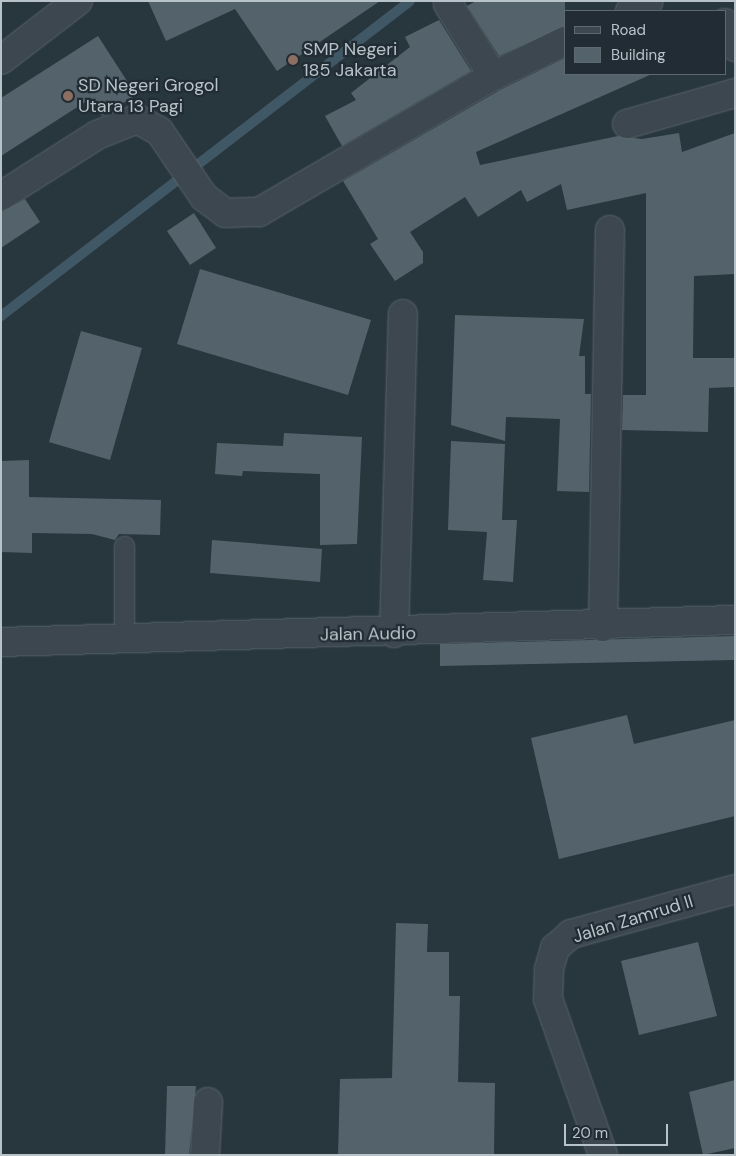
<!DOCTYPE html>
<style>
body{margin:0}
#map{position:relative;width:736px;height:1156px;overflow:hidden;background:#28363e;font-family:"DM Sans",sans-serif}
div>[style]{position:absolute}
.stream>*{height:10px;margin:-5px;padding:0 5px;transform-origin:5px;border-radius:5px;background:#405766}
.building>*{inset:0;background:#54636b}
.roads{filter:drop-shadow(0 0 1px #5a656c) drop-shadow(0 0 1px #5a656c)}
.service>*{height:19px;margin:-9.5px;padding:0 9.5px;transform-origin:9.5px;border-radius:9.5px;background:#3c474f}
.minor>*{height:28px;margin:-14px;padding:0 14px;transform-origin:14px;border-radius:14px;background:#3c474f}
.dots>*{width:14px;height:14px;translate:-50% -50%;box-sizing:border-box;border:2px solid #212c34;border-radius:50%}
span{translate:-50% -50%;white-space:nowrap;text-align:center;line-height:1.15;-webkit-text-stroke:4.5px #212c34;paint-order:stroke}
.poi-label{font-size:18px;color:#b8c2c9}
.left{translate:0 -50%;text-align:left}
.street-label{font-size:18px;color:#b8c2c9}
.frame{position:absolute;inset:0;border:2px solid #b8c2c9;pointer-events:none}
.legend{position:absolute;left:564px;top:10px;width:162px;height:65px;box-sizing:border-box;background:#212c34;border:1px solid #5d6870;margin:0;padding:6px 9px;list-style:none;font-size:15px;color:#b8c2c9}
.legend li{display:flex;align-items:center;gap:10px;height:25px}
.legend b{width:25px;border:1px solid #5d6870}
.scale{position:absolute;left:564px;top:1124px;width:104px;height:22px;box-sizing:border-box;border:2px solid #b8c2c9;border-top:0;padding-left:6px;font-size:15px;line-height:18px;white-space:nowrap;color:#b8c2c9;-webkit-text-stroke:4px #212c34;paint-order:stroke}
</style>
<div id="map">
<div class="stream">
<i style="left:1px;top:316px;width:516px;rotate:-37.6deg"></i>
</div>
<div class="building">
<i style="clip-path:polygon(148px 1px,380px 1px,277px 71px,235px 9px,166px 41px)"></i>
<i style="clip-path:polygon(476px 1px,565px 1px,565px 26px,499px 56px,467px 6px)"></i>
<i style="clip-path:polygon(439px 20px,471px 71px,342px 146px,325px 116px,356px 100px,351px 93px,410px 47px,405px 37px)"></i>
<i style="clip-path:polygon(98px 36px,136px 95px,102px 116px,90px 99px,1px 156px,1px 98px)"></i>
<i style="clip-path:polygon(565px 58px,565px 74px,652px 74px,476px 152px,480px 165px,618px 136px,642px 139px,679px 133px,682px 152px,735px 133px,735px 274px,694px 276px,693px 358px,735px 358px,735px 387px,709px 388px,708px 432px,622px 430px,623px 395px,646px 395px,646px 193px,567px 210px,561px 184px,527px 202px,521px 190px,478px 217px,465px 197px,410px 232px,423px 252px,423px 263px,395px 281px,370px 244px,378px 239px,343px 181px,500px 90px)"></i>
<i style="clip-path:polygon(25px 199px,40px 222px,1px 248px,1px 212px)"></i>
<i style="clip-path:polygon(194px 213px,216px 248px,190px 265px,167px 231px)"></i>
<i style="clip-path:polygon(200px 269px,371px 320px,348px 395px,177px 344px)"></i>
<i style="clip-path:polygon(455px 315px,584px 319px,579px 356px,585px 356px,585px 394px,591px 394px,589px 492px,557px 491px,560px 419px,506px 417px,505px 441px,451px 425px)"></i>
<i style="clip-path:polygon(81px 331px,142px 348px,110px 460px,49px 442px)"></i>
<i style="clip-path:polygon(284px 433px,362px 437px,357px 544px,320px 545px,320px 474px,243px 471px,242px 476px,215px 474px,217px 443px,283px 446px)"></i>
<i style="clip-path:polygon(451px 441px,505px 444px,502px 520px,517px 520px,513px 582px,483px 580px,487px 532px,448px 530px)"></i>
<i style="clip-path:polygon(29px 460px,29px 497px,161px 500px,160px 535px,119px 534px,115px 540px,92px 534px,32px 533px,32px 553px,1px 552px,1px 461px)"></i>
<i style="clip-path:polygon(212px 540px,322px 549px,320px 582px,210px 573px)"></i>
<i style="clip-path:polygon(735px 636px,735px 660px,440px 666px,440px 644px)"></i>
<i style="clip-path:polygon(627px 715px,634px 744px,735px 720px,735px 816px,559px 859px,531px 738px)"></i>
<i style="clip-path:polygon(396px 923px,428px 924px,427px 952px,449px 952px,449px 996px,460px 996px,458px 1082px,495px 1083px,494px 1155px,338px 1155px,340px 1079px,392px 1078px)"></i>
<i style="clip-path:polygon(698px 942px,717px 1016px,639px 1035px,621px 961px)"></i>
<i style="clip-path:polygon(735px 1080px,735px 1148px,703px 1155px,689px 1092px)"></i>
<i style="clip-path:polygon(167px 1086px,196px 1086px,189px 1155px,165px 1155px)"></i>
</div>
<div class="roads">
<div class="service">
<i style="left:124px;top:546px;width:92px;rotate:90deg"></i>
</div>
<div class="minor">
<i style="left:448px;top:4px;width:85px;rotate:58deg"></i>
<i style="left:493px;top:76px;width:80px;rotate:-25.9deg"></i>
<i style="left:630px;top:11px;width:21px;rotate:-28deg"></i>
<i style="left:725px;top:23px;width:26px;rotate:67deg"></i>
<i style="left:1px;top:60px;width:97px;rotate:-37.5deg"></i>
<i style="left:627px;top:124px;width:112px;rotate:-16deg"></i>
<i style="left:1px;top:196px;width:114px;rotate:-32.4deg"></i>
<i style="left:97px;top:135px;width:43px;rotate:-21.8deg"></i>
<i style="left:137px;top:119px;width:26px;rotate:29deg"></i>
<i style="left:160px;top:132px;width:78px;rotate:55.9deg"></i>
<i style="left:204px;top:197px;width:26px;rotate:37deg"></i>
<i style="left:225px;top:213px;width:34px;rotate:-2deg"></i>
<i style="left:259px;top:212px;width:271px;rotate:-30.2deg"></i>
<i style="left:603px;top:627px;width:397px;rotate:-89deg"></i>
<i style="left:394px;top:633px;width:319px;rotate:-88.4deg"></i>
<i style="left:1px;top:642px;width:734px;rotate:-1.72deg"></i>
<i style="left:205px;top:1155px;width:53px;rotate:-86.8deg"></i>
<i style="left:603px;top:1155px;width:165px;rotate:-109.4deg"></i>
<i style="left:548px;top:999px;width:30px;rotate:-88deg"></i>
<i style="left:549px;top:969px;width:22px;rotate:-74deg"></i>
<i style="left:555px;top:948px;width:21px;rotate:-41deg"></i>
<i style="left:571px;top:934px;width:170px;rotate:-15.3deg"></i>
</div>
</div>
<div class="dots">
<i style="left:293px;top:60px;background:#8d6e63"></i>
<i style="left:68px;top:96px;background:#8d6e63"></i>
</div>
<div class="poi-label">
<span class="left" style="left:303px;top:60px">SMP Negeri<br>185 Jakarta</span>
<span class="left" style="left:78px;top:96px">SD Negeri Grogol<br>Utara 13 Pagi</span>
</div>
<div class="street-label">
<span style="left:368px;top:634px;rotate:-1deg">Jalan Audio</span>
<span style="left:633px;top:919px;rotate:-17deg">Jalan Zamrud II</span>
</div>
<div class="frame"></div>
<ul class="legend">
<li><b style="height:6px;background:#3c474f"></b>Road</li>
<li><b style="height:14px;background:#54636b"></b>Building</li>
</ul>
<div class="scale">20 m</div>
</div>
